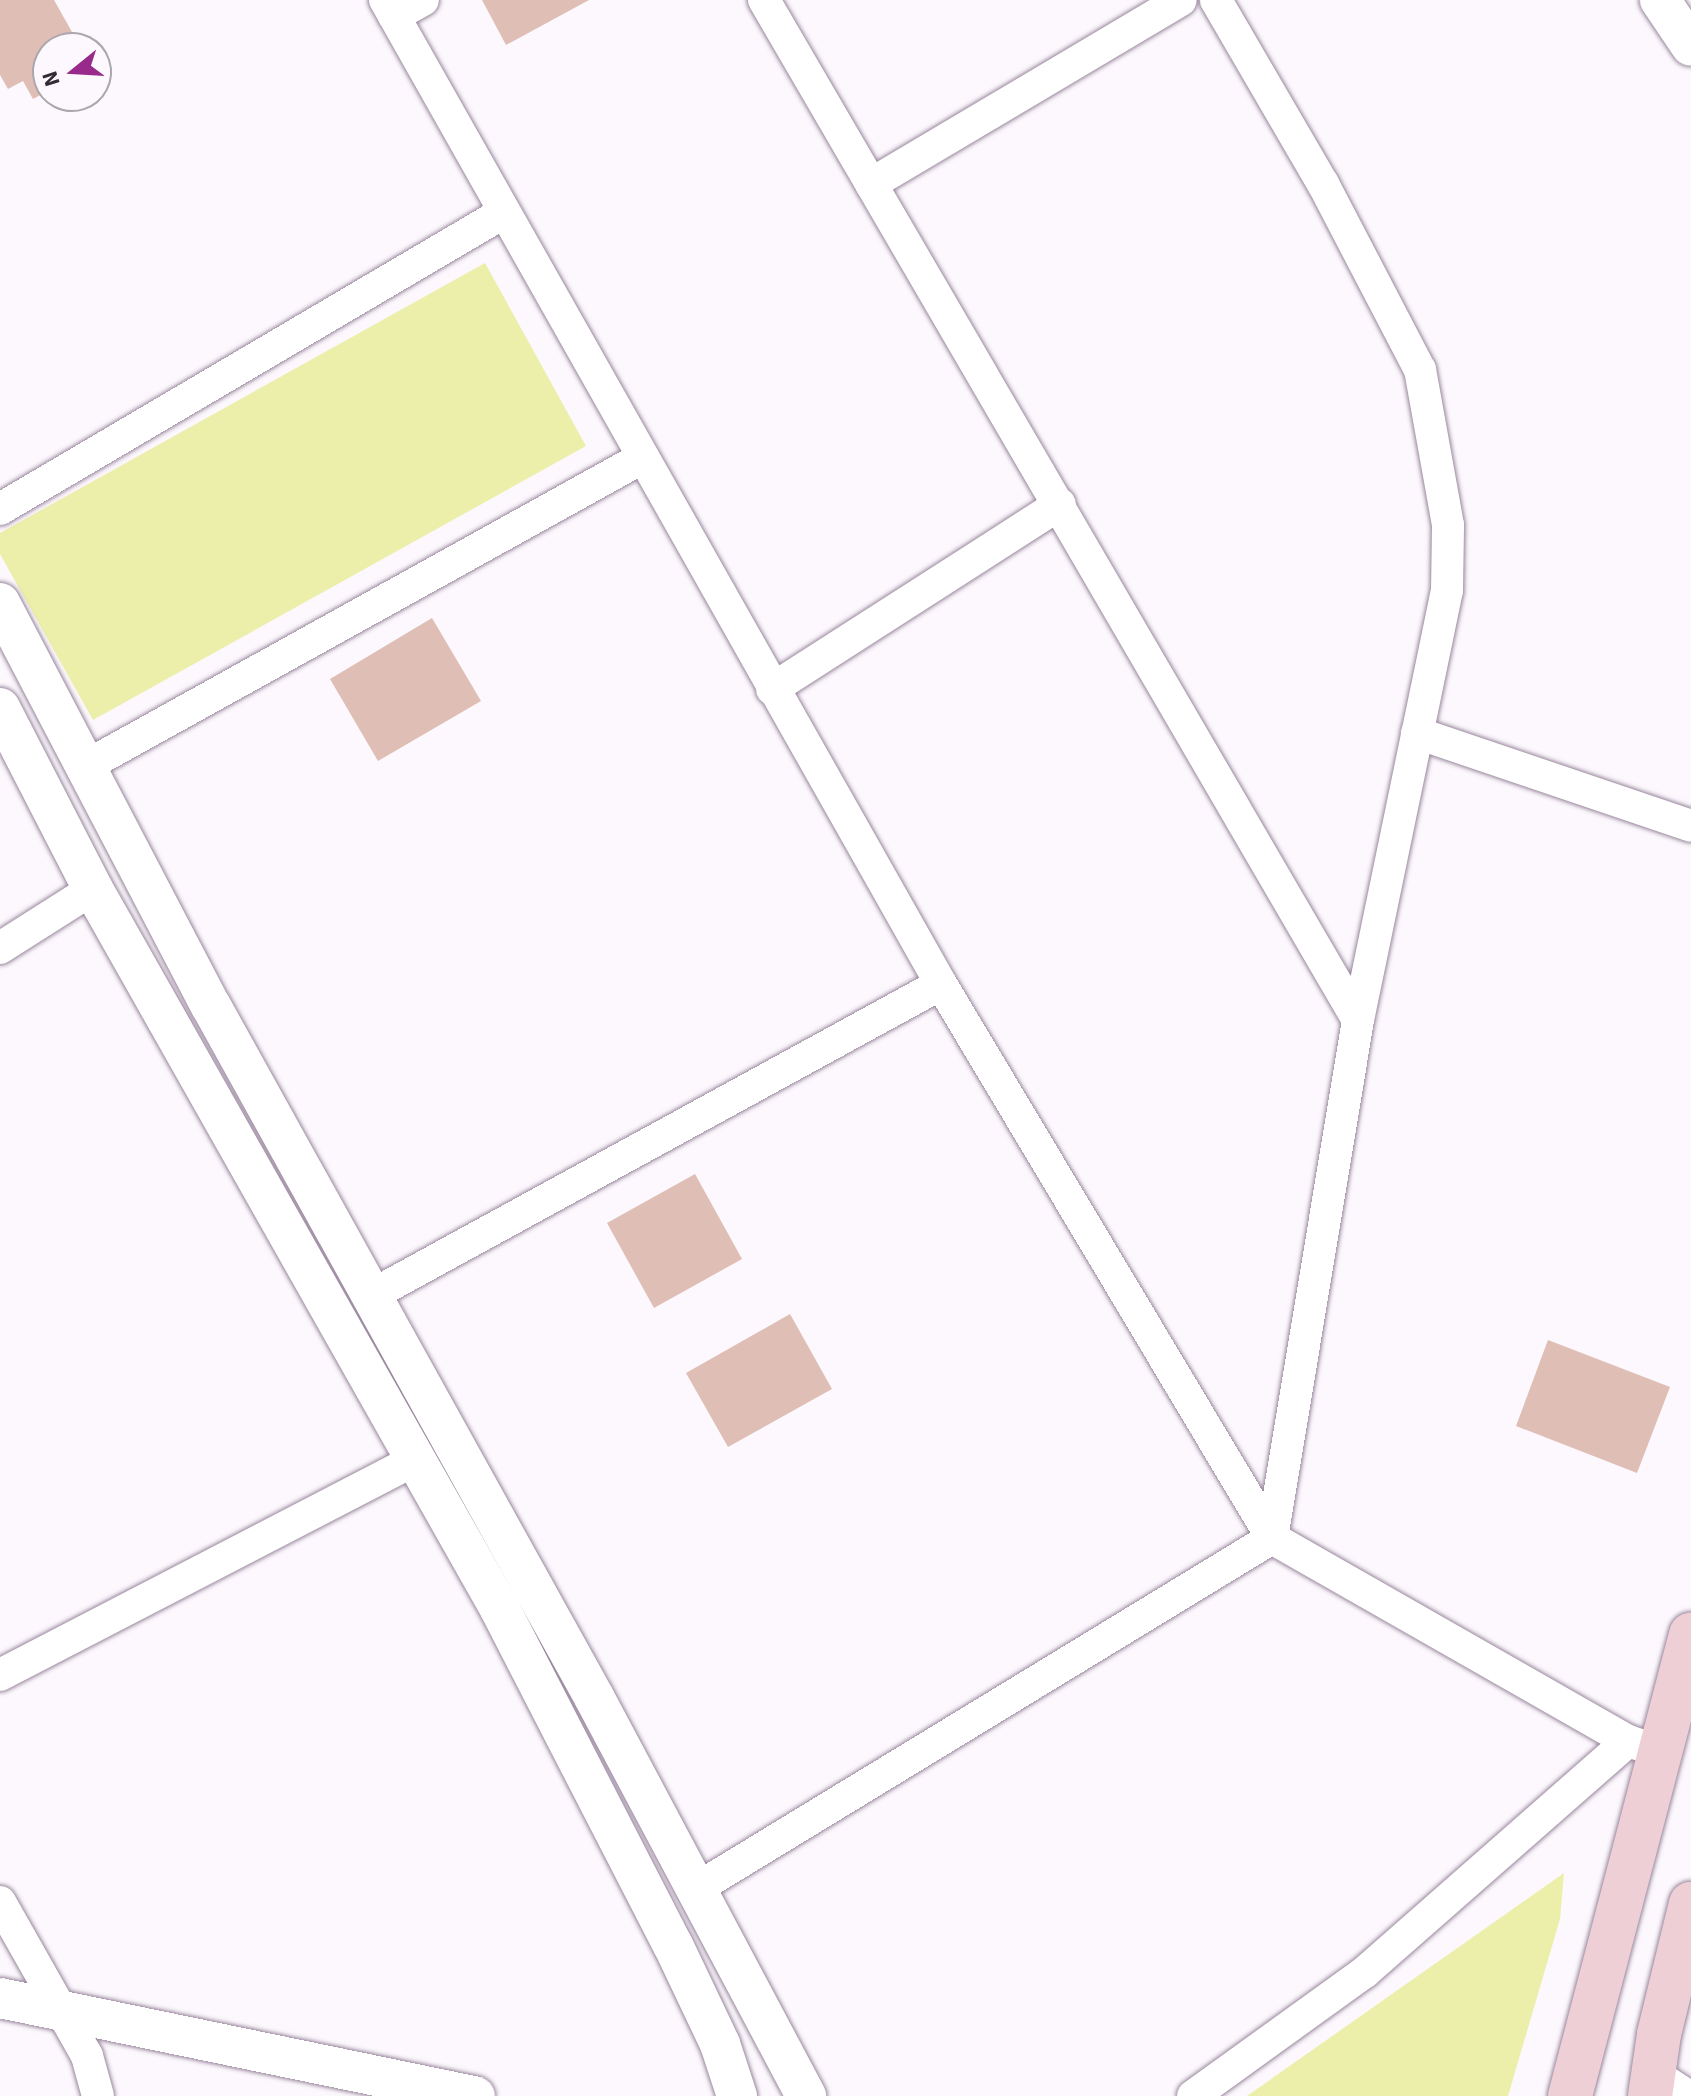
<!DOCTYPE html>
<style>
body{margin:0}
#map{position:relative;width:1691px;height:2096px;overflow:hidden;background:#fcf8fd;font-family:"Source Sans 3",sans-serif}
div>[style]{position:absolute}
.green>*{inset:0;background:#ebefa9}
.building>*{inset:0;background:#dfbeb5}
.roads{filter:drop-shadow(0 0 2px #99869d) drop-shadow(0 0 2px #99869d)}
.minor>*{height:32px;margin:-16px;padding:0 16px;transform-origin:16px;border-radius:16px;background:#fff}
.tertiary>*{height:40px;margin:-20px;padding:0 20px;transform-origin:20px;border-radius:20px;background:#fff}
.secondary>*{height:44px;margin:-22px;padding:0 22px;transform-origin:22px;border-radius:22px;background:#efcfd6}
span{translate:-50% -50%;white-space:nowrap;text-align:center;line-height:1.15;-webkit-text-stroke:6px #fcf8fd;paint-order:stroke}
.north{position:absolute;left:32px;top:32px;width:80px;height:80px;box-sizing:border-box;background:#fcf8fd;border:2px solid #aca6ad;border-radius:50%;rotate:252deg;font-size:22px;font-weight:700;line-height:32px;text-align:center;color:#332b34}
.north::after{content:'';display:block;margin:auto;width:28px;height:36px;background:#972a8b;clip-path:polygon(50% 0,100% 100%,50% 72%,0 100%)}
</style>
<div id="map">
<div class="green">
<i style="clip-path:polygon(485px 263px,586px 446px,93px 720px,0 554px,0 533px)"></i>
<i style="clip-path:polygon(1564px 1873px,1560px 1919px,1508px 2096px,1247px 2096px)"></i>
</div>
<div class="building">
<i style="clip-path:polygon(0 0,54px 0,81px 48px,48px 48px,48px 91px,33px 99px,23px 81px,8px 89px,0 75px)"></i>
<i style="clip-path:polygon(482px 0,589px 0,506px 45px)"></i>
<i style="clip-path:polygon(432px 618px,481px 701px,378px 761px,330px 679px)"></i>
<i style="clip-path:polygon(695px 1174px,742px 1259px,654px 1308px,607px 1223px)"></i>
<i style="clip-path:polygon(790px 1314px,832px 1389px,728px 1447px,686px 1373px)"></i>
<i style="clip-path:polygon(1548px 1340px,1670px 1387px,1637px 1473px,1516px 1426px)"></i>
</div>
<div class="roads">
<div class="minor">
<i style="left:385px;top:0;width:1130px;rotate:60.53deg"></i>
<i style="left:941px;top:984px;width:645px;rotate:59.14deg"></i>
<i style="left:1272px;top:1538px;width:410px;rotate:29.7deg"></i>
<i style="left:1628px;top:1741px;width:33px;rotate:18deg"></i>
<i style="left:764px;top:0;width:1180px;rotate:59.79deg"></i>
<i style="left:394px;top:16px;width:33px;rotate:-29deg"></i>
<i style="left:871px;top:184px;width:360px;rotate:-30.7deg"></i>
<i style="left:0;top:509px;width:584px;rotate:-30.48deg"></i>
<i style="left:772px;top:689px;width:342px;rotate:-32.7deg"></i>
<i style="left:1417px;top:733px;width:289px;rotate:18.7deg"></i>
<i style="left:84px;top:767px;width:636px;rotate:-28.98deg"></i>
<i style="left:0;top:948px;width:110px;rotate:-32.4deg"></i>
<i style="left:372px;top:1295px;width:648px;rotate:-28.66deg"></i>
<i style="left:0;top:1675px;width:467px;rotate:-27.4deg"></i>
<i style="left:694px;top:1890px;width:677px;rotate:-31.34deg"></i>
<i style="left:1272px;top:1538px;width:525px;rotate:-80.57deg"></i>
<i style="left:1358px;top:1020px;width:438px;rotate:-78.3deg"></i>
<i style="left:1447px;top:591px;width:66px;rotate:-89.1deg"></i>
<i style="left:1448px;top:525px;width:158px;rotate:-100.2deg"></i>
<i style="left:1420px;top:370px;width:210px;rotate:-117.5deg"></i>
<i style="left:1323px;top:184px;width:213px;rotate:-120.2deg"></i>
<i style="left:0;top:1902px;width:177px;rotate:60.5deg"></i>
<i style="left:87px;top:2056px;width:41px;rotate:74.6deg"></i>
<i style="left:1193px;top:2096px;width:212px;rotate:-35.8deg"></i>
<i style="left:1365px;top:1972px;width:350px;rotate:-41.3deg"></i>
</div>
<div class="tertiary">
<i style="left:1660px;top:0;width:55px;rotate:56deg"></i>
<i style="left:0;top:603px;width:455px;rotate:62.4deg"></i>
<i style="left:211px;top:1006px;width:790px;rotate:61deg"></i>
<i style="left:594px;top:1697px;width:452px;rotate:62deg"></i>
<i style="left:0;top:708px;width:203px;rotate:62.8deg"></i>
<i style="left:93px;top:889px;width:827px;rotate:60.52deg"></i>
<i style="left:500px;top:1609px;width:378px;rotate:62.8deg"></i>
<i style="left:673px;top:1945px;width:110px;rotate:64.6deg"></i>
<i style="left:720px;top:2044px;width:55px;rotate:71.9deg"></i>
<i style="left:0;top:1998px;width:485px;rotate:11.7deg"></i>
<i style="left:1653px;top:2078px;width:33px;rotate:33deg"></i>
</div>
<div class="secondary">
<i style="left:1570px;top:2096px;width:477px;rotate:-75.3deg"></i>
<i style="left:1650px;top:2096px;width:63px;rotate:-81.7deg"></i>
<i style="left:1659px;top:2034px;width:134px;rotate:-76.2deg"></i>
</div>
</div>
<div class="north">N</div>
</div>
